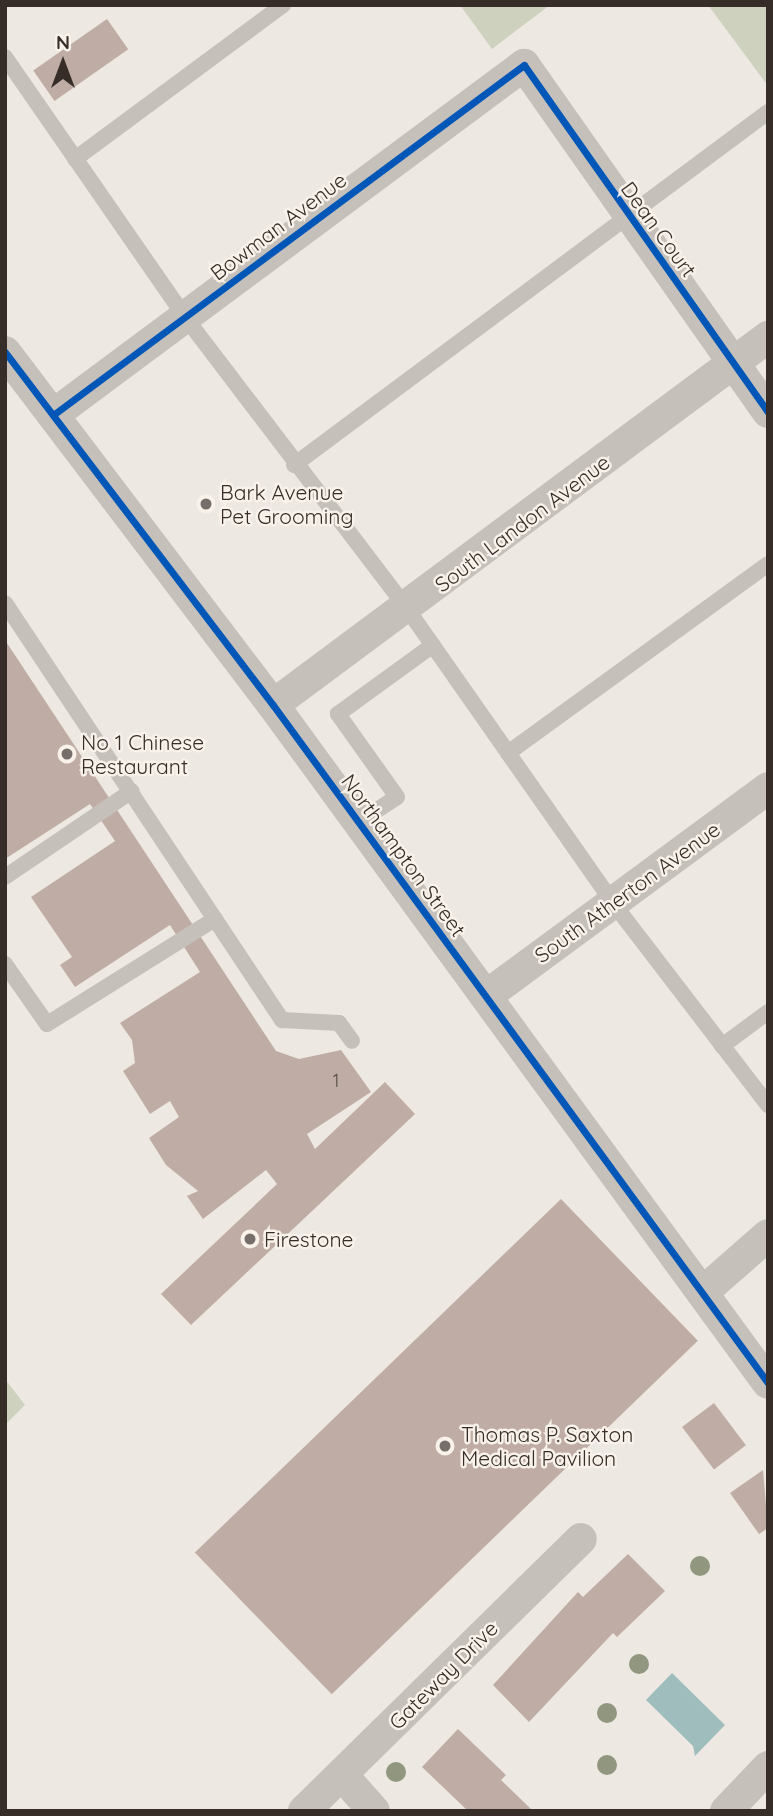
<!DOCTYPE html>
<style>
body{margin:0}
#map{position:relative;width:773px;height:1816px;overflow:hidden;background:#ede8e2;font-family:Quicksand,sans-serif}
div>[style]{position:absolute}
[style*='--x']{left:calc(var(--x)*1px);top:calc(var(--y)*1px);width:calc(var(--w)*1px);rotate:calc(var(--a)*1deg)}
.green>*{inset:0;background:#ced1bd}
.water>*{inset:0;background:#9fbdbd}
.building>*{inset:0;background:#bfada5;transform-origin:0 0}
.lane>*{height:16px;margin:-8px;padding:0 8px;transform-origin:8px;border-radius:8px;background:#c6c0bb}
.street>*{height:32px;margin:-16px;padding:0 16px;transform-origin:16px;border-radius:16px;background:#c6c0bb}
.cycleway>*{height:7px;margin:-3.5px;padding:0 3.5px;transform-origin:3.5px;border-radius:3.5px;background:#0057b8}
.trees>*{width:20px;height:20px;margin:-10px;border-radius:50%;background:#91967f}
.dots>*{width:19px;height:19px;translate:-50% -50%;box-sizing:border-box;border:4px solid #f9f2ea;border-radius:50%}
span{translate:-50% -50%;white-space:nowrap;text-align:center;line-height:1.15;-webkit-text-stroke:5px #f9f2ea;paint-order:stroke}
.number-label{font-size:18px;color:#584d48}
.number-label span{-webkit-text-stroke-width:0}
.street-label{font-size:21px;color:#362d29}
.poi-label{font-size:21px;color:#362d29}
.left{translate:0 -50%;text-align:left}
.frame{position:absolute;inset:0;border:7px solid #362d29;pointer-events:none}
.north{position:absolute;left:28px;top:28px;width:70px;height:70px;-webkit-text-stroke:5px #f9f2ea;paint-order:stroke;rotate:0deg;font-size:19px;font-weight:700;line-height:28px;text-align:center;color:#362d29}
.north::after{content:'';display:block;margin:auto;width:24px;height:32px;background:#362d29;clip-path:polygon(50% 0,100% 100%,50% 72%,0 100%)}
</style>
<div id="map">
<div class="green">
<i style="clip-path:polygon(460px 5px,550px 5px,492px 49px)"></i>
<i style="clip-path:polygon(708px 5px,768px 5px,768px 86px)"></i>
<i style="clip-path:polygon(5px 1379px,25px 1405px,5px 1425px)"></i>
</div>
<div class="water">
<i style="clip-path:polygon(672px 1673px,725px 1725px,695px 1756px,693px 1746px,646px 1700px)"></i>
</div>
<div class="building">
<i style="left:107px;top:19px;width:37px;height:90px;rotate:55deg"></i>
<i style="clip-path:polygon(5px 640px,276px 1051px,299px 1059px,341px 1050px,371px 1092px,307px 1134px,315px 1149px,385px 1082px,415px 1114px,191px 1325px,161px 1294px,277px 1184px,266px 1170px,203px 1219px,187px 1196px,198px 1191px,166px 1165px,149px 1138px,179px 1117px,170px 1101px,150px 1114px,123px 1071px,135px 1063px,132px 1040px,120px 1023px,200px 972px,170px 925px,75px 987px,60px 965px,72px 957px,31px 897px,115px 841px,90px 804px,5px 859px)"></i>
<i style="left:561px;top:1199px;width:197px;height:509px;rotate:46deg"></i>
<i style="left:714px;top:1403px;width:53px;height:40px;rotate:53deg"></i>
<i style="clip-path:polygon(763px 1470px,768px 1528px,759px 1534px,730px 1493px)"></i>
<i style="clip-path:polygon(628px 1554px,665px 1591px,617px 1637px,613px 1633px,529px 1722px,493px 1685px,578px 1592px,583px 1597px)"></i>
<i style="clip-path:polygon(458px 1729px,506px 1775px,501px 1780px,533px 1811px,468px 1811px,422px 1767px)"></i>
</div>
<div class="lane">
<i style="--x:5;--y:57;--w:316;--a:55.3"></i>
<i style="--x:185;--y:317;--w:368;--a:52.7"></i>
<i style="--x:408;--y:610;--w:358;--a:55"></i>
<i style="--x:613;--y:903;--w:255;--a:52.5"></i>
<i style="--x:75;--y:159;--w:259;--a:-36.5"></i>
<i style="--x:294;--y:465;--w:591;--a:-36.68"></i>
<i style="--x:5;--y:603;--w:501;--a:56.41"></i>
<i style="--x:282;--y:1020;--w:57;--a:3"></i>
<i style="--x:339;--y:1023;--w:22;--a:54"></i>
<i style="--x:508;--y:753;--w:321;--a:-36"></i>
<i style="--x:359;--y:822;--w:45;--a:-33.3"></i>
<i style="--x:397;--y:797;--w:102;--a:-125.4"></i>
<i style="--x:338;--y:714;--w:117;--a:-36"></i>
<i style="--x:5;--y:877;--w:153;--a:-34.1"></i>
<i style="--x:5;--y:964;--w:73;--a:55"></i>
<i style="--x:47;--y:1024;--w:198;--a:-32"></i>
<i style="--x:722;--y:1046;--w:57;--a:-36.5"></i>
</div>
<div class="street">
<i style="--x:5;--y:352;--w:443;--a:52.8"></i>
<i style="--x:273;--y:705;--w:839;--a:53.87"></i>
<i style="--x:53;--y:415;--w:587;--a:-36.62"></i>
<i style="--x:524;--y:65;--w:424;--a:54.9"></i>
<i style="--x:273;--y:705;--w:617;--a:-36.63"></i>
<i style="--x:486;--y:996;--w:350;--a:-36.4"></i>
<i style="--x:703;--y:1292;--w:86;--a:-41.2"></i>
<i style="--x:342;--y:1775;--w:48;--a:48.4"></i>
<i style="--x:304;--y:1811;--w:388;--a:-44.5"></i>
<i style="--x:726;--y:1811;--w:61;--a:-46.3"></i>
</div>
<div class="cycleway">
<i style="--x:5;--y:352;--w:443;--a:52.8"></i>
<i style="--x:273;--y:705;--w:839;--a:53.87"></i>
<i style="--x:53;--y:415;--w:587;--a:-36.62"></i>
<i style="--x:524;--y:65;--w:424;--a:54.9"></i>
</div>
<div class="trees">
<i style="left:700px;top:1566px"></i>
<i style="left:639px;top:1664px"></i>
<i style="left:607px;top:1713px"></i>
<i style="left:607px;top:1765px"></i>
<i style="left:396px;top:1772px"></i>
</div>
<div class="dots">
<i style="left:206px;top:504px;background:#766e6a"></i>
<i style="left:67px;top:754px;background:#766e6a"></i>
<i style="left:250px;top:1239px;background:#766e6a"></i>
<i style="left:445px;top:1446px;background:#766e6a"></i>
</div>
<div class="number-label">
<span style="left:336px;top:1081px">1</span>
</div>
<div class="street-label">
<span style="left:278px;top:226px;rotate:-37deg">Bowman Avenue</span>
<span style="left:659px;top:229px;rotate:54deg">Dean Court</span>
<span style="left:522px;top:523px;rotate:-37deg">South Landon Avenue</span>
<span style="left:404px;top:855px;rotate:54deg">Northampton Street</span>
<span style="left:627px;top:892px;rotate:-36deg">South Atherton Avenue</span>
<span style="left:443px;top:1675px;rotate:-45deg">Gateway Drive</span>
</div>
<div class="poi-label">
<span class="left" style="left:220px;top:504px">Bark Avenue<br>Pet Grooming</span>
<span class="left" style="left:81px;top:754px">No 1 Chinese<br>Restaurant</span>
<span class="left" style="left:264px;top:1239px">Firestone</span>
<span class="left" style="left:461px;top:1446px">Thomas P. Saxton<br>Medical Pavilion</span>
</div>
<div class="frame"></div>
<div class="north">N</div>
</div>
